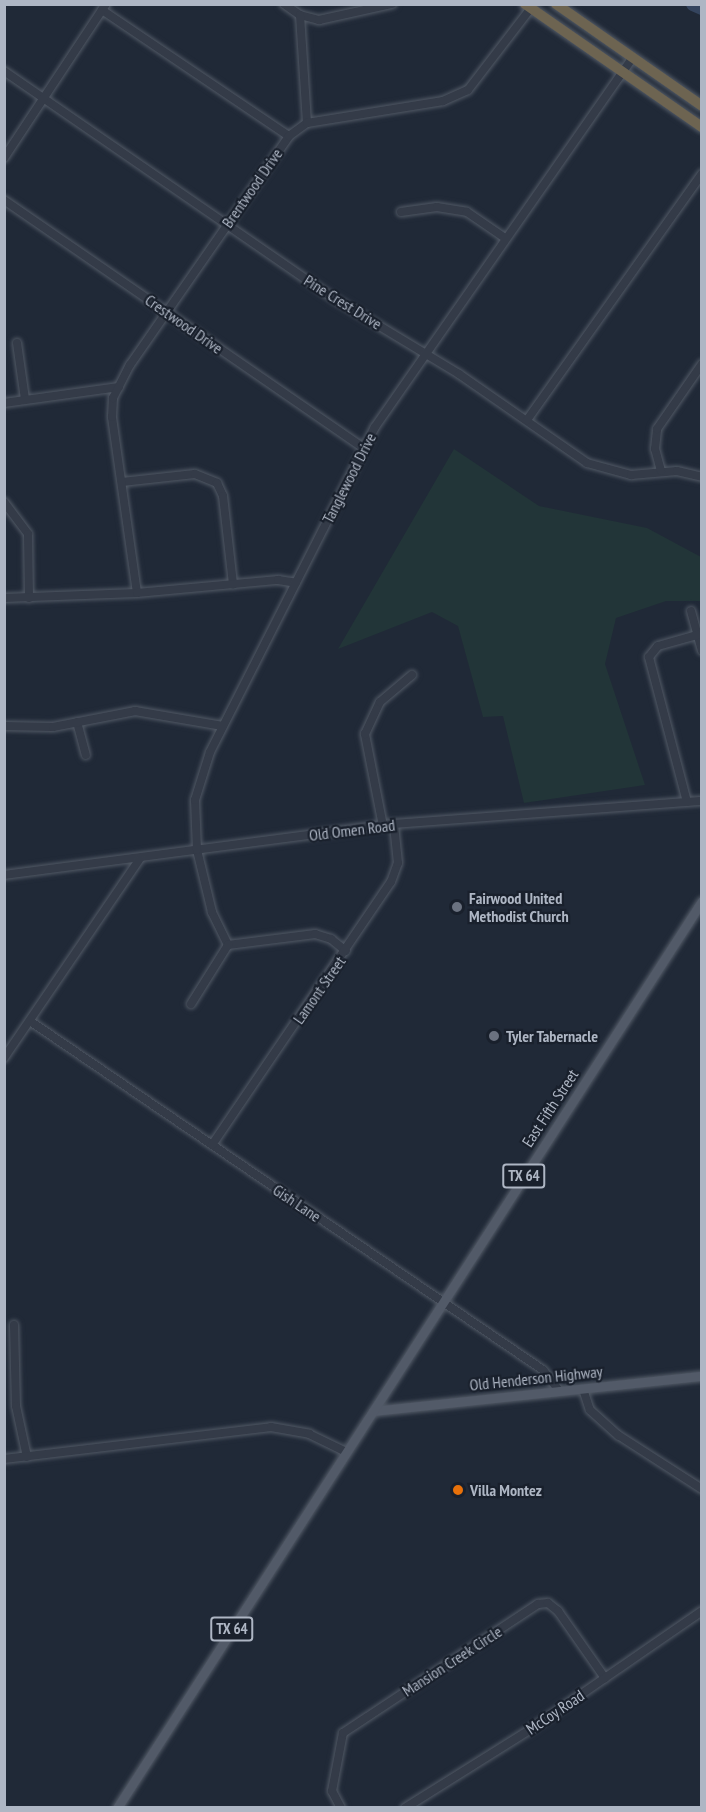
<!DOCTYPE html>
<style>
body{margin:0}
#map{position:relative;width:706px;height:1812px;overflow:hidden;background:#202937;font-family:"PT Sans Narrow",sans-serif}
div>[style]{position:absolute}
[style*='--x']{left:calc(var(--x)*1px);top:calc(var(--y)*1px);width:calc(var(--w)*1px);rotate:calc(var(--a)*1deg)}
.green>*{inset:0;background:#223538}
.river>*{height:14px;margin:-7px;padding:0 7px;transform-origin:7px;border-radius:7px;background:#34445e}
.roads{filter:drop-shadow(0 0 2px #515965) drop-shadow(0 0 2px #515965)}
.minor>*{height:8px;margin:-4px;padding:0 4px;transform-origin:4px;border-radius:4px;background:#343b48}
.major>*{height:9px;margin:-4.5px;padding:0 4.5px;transform-origin:4.5px;border-radius:4.5px;background:#525a68}
.highway>*{height:10px;margin:-5px;padding:0 5px;transform-origin:5px;border-radius:5px;background:#6d6451}
.dots>*{width:16px;height:16px;translate:-50% -50%;box-sizing:border-box;border:3px solid #19202c;border-radius:50%}
span{translate:-50% -50%;white-space:nowrap;text-align:center;line-height:1.15;-webkit-text-stroke:4.5px #19202c;paint-order:stroke}
.shield-label span{padding:2px 4px;background:#19202c;border:2px solid;border-radius:4px;-webkit-text-stroke-width:0}
.shield-label{font-size:15px;color:#aeb6c4;font-weight:700}
.street-label{font-size:16px;color:#aeb6c4}
.poi-label{font-size:16px;color:#aeb6c4;font-weight:700}
.left{translate:0 -50%;text-align:left}
.frame{position:absolute;inset:0;border:6px solid #aeb6c4;pointer-events:none}
</style>
<div id="map">
<div class="green">
<i style="clip-path:polygon(454px 449px,539px 506px,647px 528px,701px 557px,701px 601px,666px 601px,616px 618px,605px 664px,645px 785px,524px 803px,503px 716px,483px 717px,458px 626px,432px 612px,338px 649px)"></i>
</div>
<div class="river">
<i style="--x:693;--y:4;--w:10;--a:24"></i>
</div>
<div class="roads">
<div class="minor">
<i style="--x:284;--y:4;--w:19;--a:35"></i>
<i style="--x:300;--y:15;--w:20;--a:15"></i>
<i style="--x:319;--y:20;--w:75;--a:-12.4"></i>
<i style="--x:102;--y:10;--w:225;--a:34"></i>
<i style="--x:300;--y:15;--w:108;--a:86.3"></i>
<i style="--x:4;--y:71;--w:406;--a:34.6"></i>
<i style="--x:338;--y:301;--w:141;--a:31.1"></i>
<i style="--x:459;--y:374;--w:156;--a:34.8"></i>
<i style="--x:587;--y:463;--w:46;--a:15.3"></i>
<i style="--x:631;--y:475;--w:46;--a:-5"></i>
<i style="--x:677;--y:471;--w:26;--a:13"></i>
<i style="--x:4;--y:158;--w:185;--a:-56.5"></i>
<i style="--x:4;--y:200;--w:437;--a:34.6"></i>
<i style="--x:401;--y:212;--w:36;--a:-8"></i>
<i style="--x:437;--y:207;--w:30;--a:9"></i>
<i style="--x:467;--y:212;--w:46;--a:34.4"></i>
<i style="--x:17;--y:343;--w:57;--a:81.9"></i>
<i style="--x:4;--y:403;--w:116;--a:-7.9"></i>
<i style="--x:527;--y:420;--w:302;--a:-54.6"></i>
<i style="--x:661;--y:471;--w:23;--a:-105"></i>
<i style="--x:655;--y:449;--w:20;--a:-84"></i>
<i style="--x:657;--y:429;--w:79;--a:-55.3"></i>
<i style="--x:122;--y:482;--w:73;--a:-6.3"></i>
<i style="--x:195;--y:474;--w:24;--a:22"></i>
<i style="--x:217;--y:483;--w:14;--a:65"></i>
<i style="--x:223;--y:496;--w:89;--a:83.5"></i>
<i style="--x:4;--y:502;--w:40;--a:53"></i>
<i style="--x:28;--y:534;--w:64;--a:89.1"></i>
<i style="--x:137;--y:593;--w:178;--a:-98.1"></i>
<i style="--x:112;--y:417;--w:19;--a:-87"></i>
<i style="--x:113;--y:398;--w:37;--a:-63"></i>
<i style="--x:130;--y:365;--w:279;--a:-55.2"></i>
<i style="--x:289;--y:136;--w:22;--a:-36"></i>
<i style="--x:307;--y:123;--w:138;--a:-9.2"></i>
<i style="--x:443;--y:101;--w:27;--a:-24"></i>
<i style="--x:468;--y:90;--w:103;--a:-52.5"></i>
<i style="--x:4;--y:598;--w:133;--a:-2.2"></i>
<i style="--x:137;--y:593;--w:142;--a:-5.3"></i>
<i style="--x:278;--y:580;--w:18;--a:9"></i>
<i style="--x:691;--y:611;--w:41;--a:74.6"></i>
<i style="--x:77;--y:722;--w:34;--a:75"></i>
<i style="--x:4;--y:726;--w:49;--a:1.2"></i>
<i style="--x:53;--y:727;--w:84;--a:-11"></i>
<i style="--x:135;--y:711;--w:89;--a:9.7"></i>
<i style="--x:687;--y:802;--w:150;--a:-104.7"></i>
<i style="--x:649;--y:657;--w:14;--a:-51"></i>
<i style="--x:658;--y:646;--w:41;--a:-15.8"></i>
<i style="--x:383;--y:826;--w:94;--a:-101.1"></i>
<i style="--x:365;--y:734;--w:35;--a:-65"></i>
<i style="--x:380;--y:702;--w:42;--a:-40.2"></i>
<i style="--x:4;--y:875;--w:393;--a:-7.5"></i>
<i style="--x:394;--y:824;--w:309;--a:-4.3"></i>
<i style="--x:228;--y:945;--w:37;--a:-116"></i>
<i style="--x:212;--y:912;--w:64;--a:-103.6"></i>
<i style="--x:197;--y:850;--w:50;--a:-92.3"></i>
<i style="--x:195;--y:800;--w:50;--a:-72.6"></i>
<i style="--x:210;--y:752;--w:364;--a:-63.1"></i>
<i style="--x:375;--y:427;--w:450;--a:-55.1"></i>
<i style="--x:228;--y:945;--w:88;--a:-7.2"></i>
<i style="--x:315;--y:934;--w:17;--a:17"></i>
<i style="--x:331;--y:939;--w:19;--a:39"></i>
<i style="--x:191;--y:1004;--w:70;--a:-57.9"></i>
<i style="--x:30;--y:1021;--w:620;--a:34.23"></i>
<i style="--x:543;--y:1370;--w:24;--a:52"></i>
<i style="--x:4;--y:1058;--w:241;--a:-55.7"></i>
<i style="--x:212;--y:1145;--w:318;--a:-55.8"></i>
<i style="--x:391;--y:882;--w:20;--a:-70"></i>
<i style="--x:398;--y:863;--w:39;--a:-96"></i>
<i style="--x:14;--y:1325;--w:81;--a:88.6"></i>
<i style="--x:16;--y:1406;--w:52;--a:77.8"></i>
<i style="--x:583;--y:1389;--w:22;--a:72"></i>
<i style="--x:590;--y:1410;--w:38;--a:42"></i>
<i style="--x:618;--y:1435;--w:100;--a:32.7"></i>
<i style="--x:4;--y:1459;--w:269;--a:-6.8"></i>
<i style="--x:271;--y:1427;--w:39;--a:10"></i>
<i style="--x:309;--y:1434;--w:41;--a:25.9"></i>
<i style="--x:341;--y:1808;--w:19;--a:-118"></i>
<i style="--x:332;--y:1791;--w:59;--a:-79.3"></i>
<i style="--x:343;--y:1733;--w:234;--a:-33.5"></i>
<i style="--x:538;--y:1604;--w:10;--a:-6"></i>
<i style="--x:548;--y:1603;--w:13;--a:39"></i>
<i style="--x:558;--y:1611;--w:82;--a:55"></i>
<i style="--x:405;--y:1808;--w:149;--a:-32.1"></i>
<i style="--x:531;--y:1729;--w:208;--a:-34.6"></i>
</div>
<div class="major">
<i style="--x:373;--y:1411;--w:331;--a:-6.1"></i>
<i style="--x:117;--y:1808;--w:1079;--a:-57.18"></i>
</div>
<div class="highway">
<i style="--x:525;--y:4;--w:216;--a:34.8"></i>
<i style="--x:556;--y:4;--w:178;--a:34.9"></i>
</div>
</div>
<div class="dots">
<i style="left:457px;top:907px;background:#6b7280"></i>
<i style="left:494px;top:1036px;background:#6b7280"></i>
<i style="left:458px;top:1490px;background:#e8710a"></i>
</div>
<div class="shield-label">
<span style="left:524px;top:1176px">TX 64</span>
<span style="left:232px;top:1629px">TX 64</span>
</div>
<div class="street-label">
<span style="left:252px;top:188px;rotate:-55deg">Brentwood Drive</span>
<span style="left:343px;top:302px;rotate:32deg">Pine Crest Drive</span>
<span style="left:184px;top:324px;rotate:35deg">Crestwood Drive</span>
<span style="left:349px;top:478px;rotate:-63deg">Tanglewood Drive</span>
<span style="left:352px;top:830px;rotate:-7deg">Old Omen Road</span>
<span style="left:319px;top:990px;rotate:-55deg">Lamont Street</span>
<span style="left:550px;top:1108px;rotate:-57deg">East Fifth Street</span>
<span style="left:297px;top:1203px;rotate:34deg">Gish Lane</span>
<span style="left:536px;top:1378px;rotate:-6deg">Old Henderson Highway</span>
<span style="left:452px;top:1661px;rotate:-33deg">Mansion Creek Circle</span>
<span style="left:555px;top:1712px;rotate:-34deg">McCoy Road</span>
</div>
<div class="poi-label">
<span class="left" style="left:469px;top:907px">Fairwood United<br>Methodist Church</span>
<span class="left" style="left:506px;top:1036px">Tyler Tabernacle</span>
<span class="left" style="left:470px;top:1490px">Villa Montez</span>
</div>
<div class="frame"></div>
</div>
